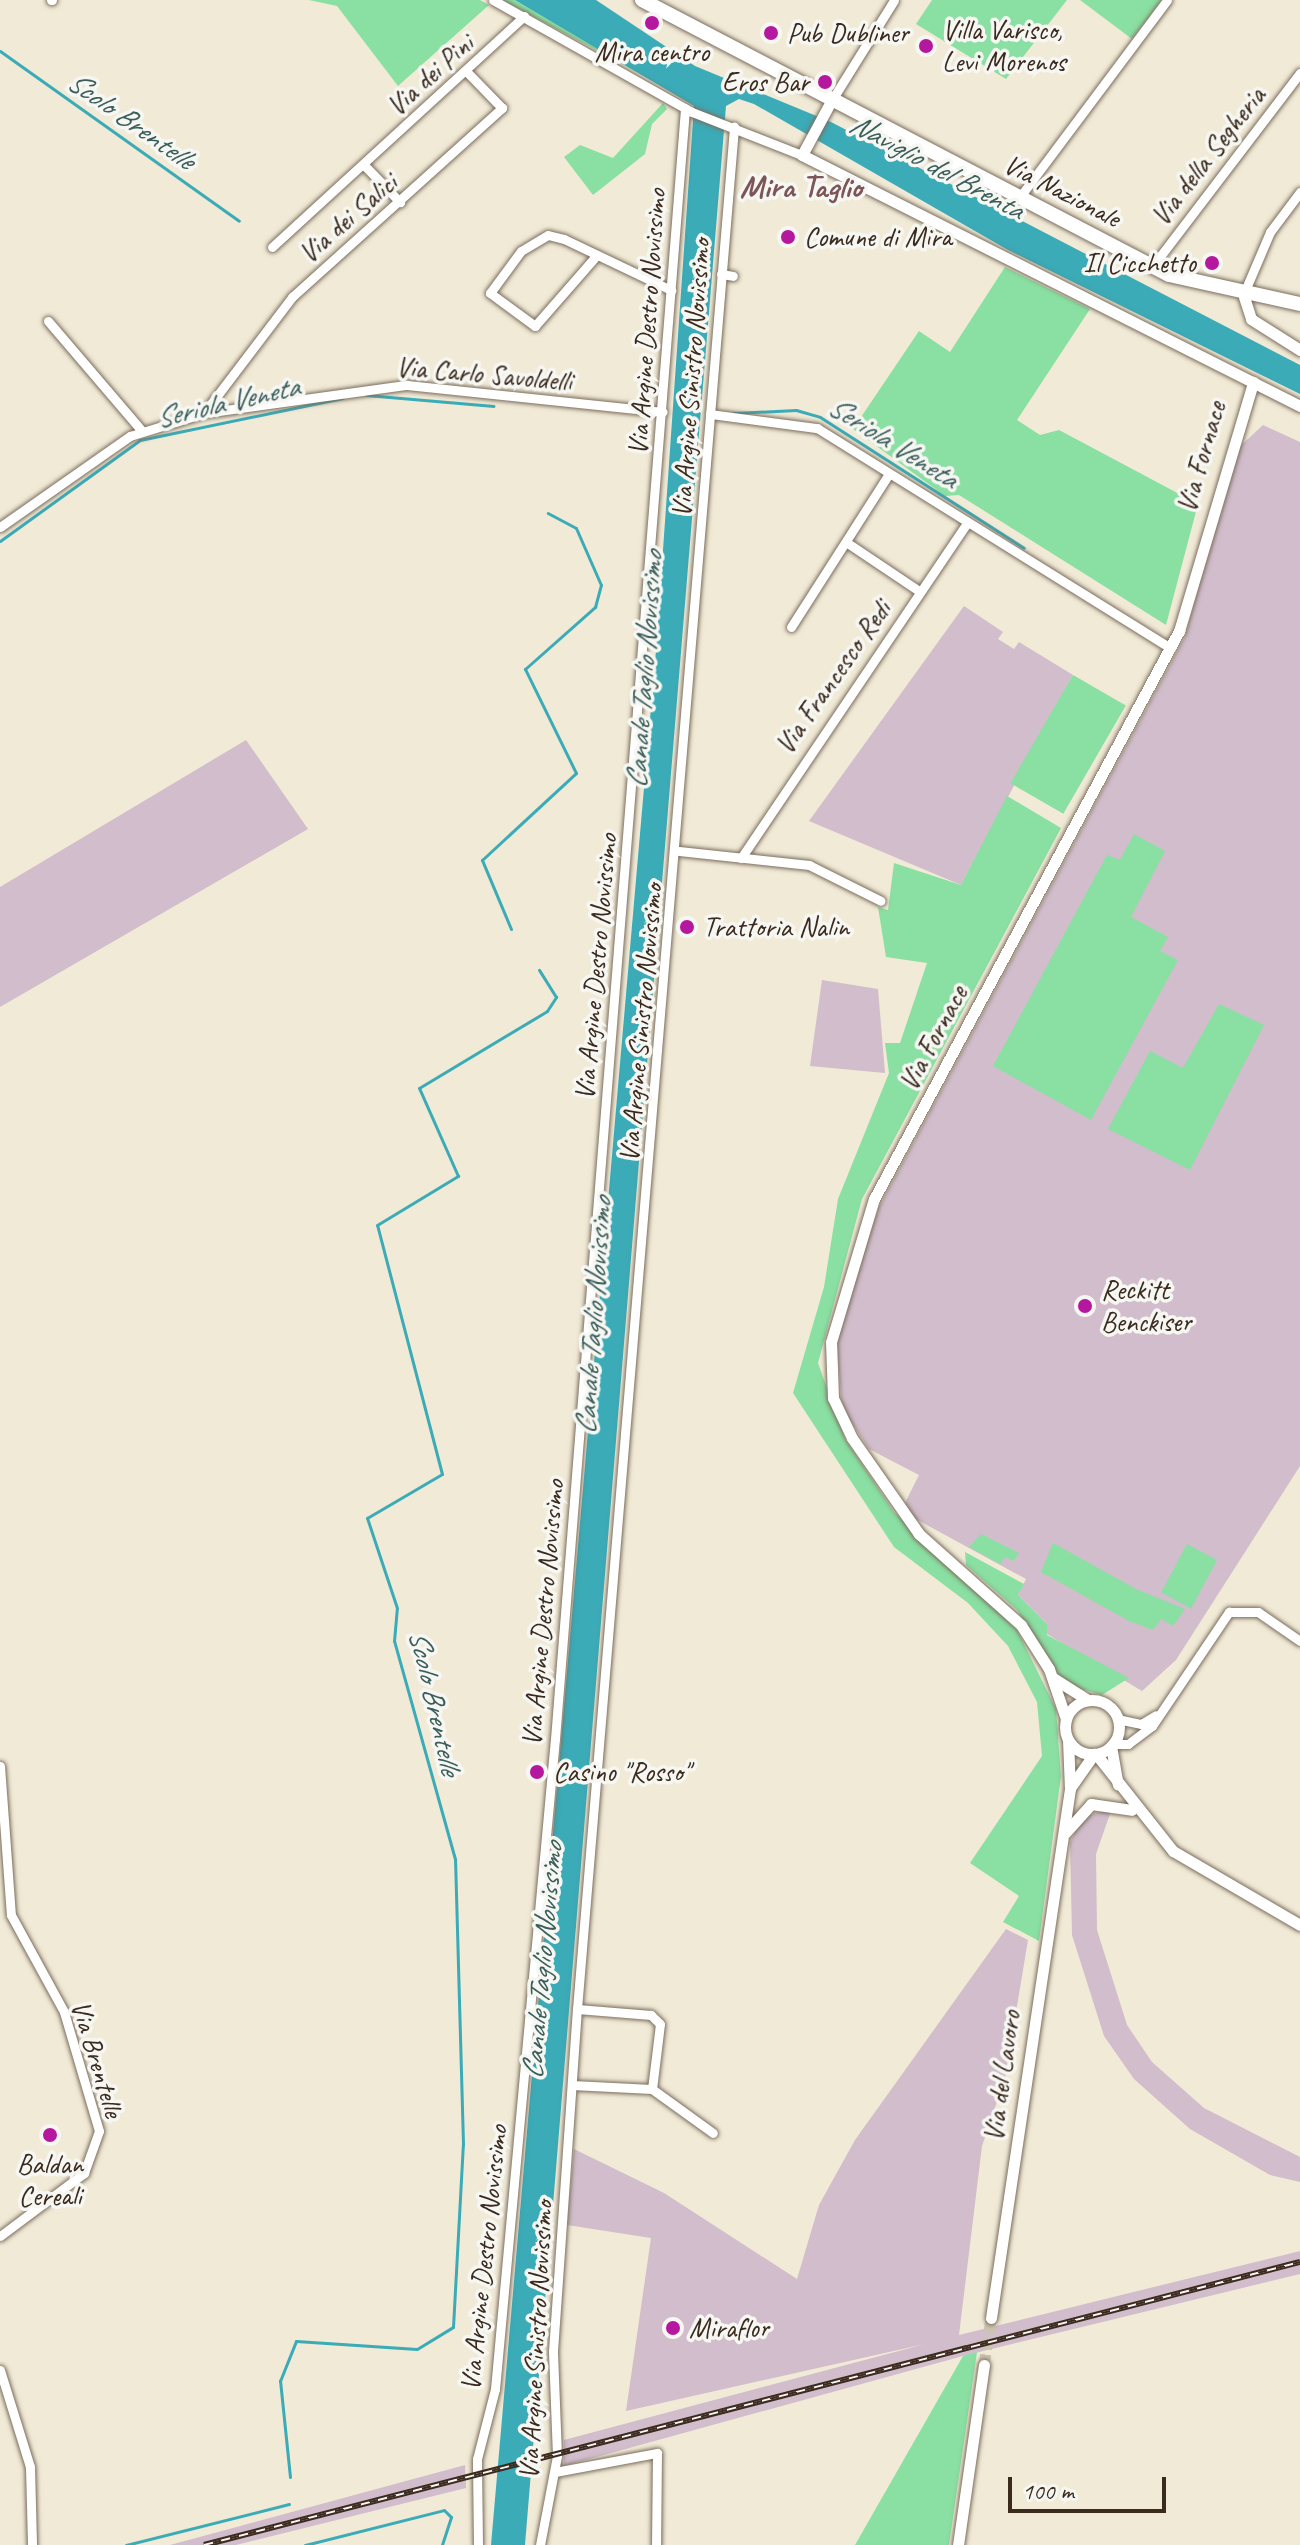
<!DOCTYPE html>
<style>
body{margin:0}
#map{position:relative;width:1300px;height:2545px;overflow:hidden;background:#f1ead6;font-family:Caveat,sans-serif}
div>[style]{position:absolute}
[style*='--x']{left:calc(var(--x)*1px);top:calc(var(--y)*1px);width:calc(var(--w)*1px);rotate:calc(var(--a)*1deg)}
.industrial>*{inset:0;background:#d1bdcb}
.green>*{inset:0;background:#8adfa2;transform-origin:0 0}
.water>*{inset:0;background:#3babb7}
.stream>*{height:3px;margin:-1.5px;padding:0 1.5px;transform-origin:1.5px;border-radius:1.5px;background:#3babb7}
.tertiary-tunnel>*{height:11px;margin-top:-5.5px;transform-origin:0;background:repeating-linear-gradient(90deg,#cdc4b1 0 11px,transparent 0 16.5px)}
.roads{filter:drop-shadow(0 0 2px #7b6d5e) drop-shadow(0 0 2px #7b6d5e)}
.minor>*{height:9px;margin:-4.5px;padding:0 4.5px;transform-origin:4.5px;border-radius:4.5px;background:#fff}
.tertiary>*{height:11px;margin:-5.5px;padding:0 5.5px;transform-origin:5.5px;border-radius:5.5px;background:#fff}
.tertiary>.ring{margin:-5.5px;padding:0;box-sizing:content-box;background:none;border:11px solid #fff;border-radius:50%}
.primary>*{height:14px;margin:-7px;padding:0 7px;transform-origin:7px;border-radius:7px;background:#fff}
.rail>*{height:6px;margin-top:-3px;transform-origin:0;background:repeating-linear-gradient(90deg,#f6f6f2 0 9px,#3b2a1e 0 18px);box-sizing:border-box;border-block:2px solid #3b2a1e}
.dots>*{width:22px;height:22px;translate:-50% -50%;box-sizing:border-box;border:4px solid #f6f6f2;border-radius:50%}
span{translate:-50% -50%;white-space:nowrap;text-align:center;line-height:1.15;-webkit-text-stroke:7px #f6f6f2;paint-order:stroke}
.poi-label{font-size:28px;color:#3b2a1e}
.left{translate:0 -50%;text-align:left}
.right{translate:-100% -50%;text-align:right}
.street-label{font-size:28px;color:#3b2a1e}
.water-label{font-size:30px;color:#3b5e5b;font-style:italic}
.quarter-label{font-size:32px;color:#7c5558;font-weight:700}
.scale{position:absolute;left:1008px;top:2477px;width:158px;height:36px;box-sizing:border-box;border:4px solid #3b2a1e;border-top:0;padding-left:10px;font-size:24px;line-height:28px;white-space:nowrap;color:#3b2a1e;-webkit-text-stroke:6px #f6f6f2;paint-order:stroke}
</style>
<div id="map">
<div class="industrial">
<i style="clip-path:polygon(1263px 425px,1300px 442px,1300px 1466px,1176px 1660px,1142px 1691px,1047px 1634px,1047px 1624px,1018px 1595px,1026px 1579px,914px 1518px,905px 1503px,919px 1475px,869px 1449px,842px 1408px,836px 1331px,879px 1207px,1185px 637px,1234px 452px)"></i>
<i style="clip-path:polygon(964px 606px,1003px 632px,998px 639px,1014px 649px,1019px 642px,1073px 675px,961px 885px,809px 821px)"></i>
<i style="clip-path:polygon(246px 740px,308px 829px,0 1007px,0 887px)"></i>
<i style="clip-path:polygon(822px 980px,878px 989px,885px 1073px,810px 1066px)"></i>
<i style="clip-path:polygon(1112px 1808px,1096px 1854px,1097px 1930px,1127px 2025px,1152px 2062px,1204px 2108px,1300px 2157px,1300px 2182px,1270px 2175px,1190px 2129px,1134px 2079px,1104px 2036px,1072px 1935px,1070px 1843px,1081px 1818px)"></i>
<i style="clip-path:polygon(1006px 1929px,1028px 1940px,1005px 2078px,982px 2146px,959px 2335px,1300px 2251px,1300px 2274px,963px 2356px,564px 2466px,564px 2440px,925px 2344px,626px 2411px,651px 2238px,567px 2225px,574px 2149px,664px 2193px,797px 2279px,819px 2205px,855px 2140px)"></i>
<i style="clip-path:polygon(465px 2465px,466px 2488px,236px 2545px,170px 2545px)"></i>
</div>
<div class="green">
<i style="clip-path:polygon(309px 0,480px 0,489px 5px,398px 86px,337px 6px)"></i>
<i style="clip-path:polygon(502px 0,515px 0,679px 96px,600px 52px)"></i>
<i style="clip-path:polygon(932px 0,1067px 0,1006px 79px,916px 24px)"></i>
<i style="clip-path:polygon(1080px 0,1162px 0,1132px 39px)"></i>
<i style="clip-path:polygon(663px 103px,667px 109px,652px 124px,645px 154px,593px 195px,564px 157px,580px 145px,613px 158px)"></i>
<i style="clip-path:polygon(1005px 267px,1090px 309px,1017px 420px,1040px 435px,1059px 430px,1198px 504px,1166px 625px,959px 495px,945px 496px,853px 429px,919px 331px,950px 352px)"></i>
<i style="left:1073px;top:675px;width:61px;height:125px;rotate:30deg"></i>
<i style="clip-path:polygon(1007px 796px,1061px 828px,862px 1199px,818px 1363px,845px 1439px,894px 1512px,1017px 1630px,1056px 1709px,1061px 1776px,1039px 1941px,1003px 1922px,1019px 1896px,970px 1863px,1042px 1756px,1037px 1702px,1008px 1646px,968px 1603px,894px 1547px,793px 1393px,824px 1287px,838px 1199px,889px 1073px,885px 1043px,900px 1043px,927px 963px,886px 957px,878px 907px,888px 910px,894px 863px,961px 885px)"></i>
<i style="clip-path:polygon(1134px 834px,1165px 851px,1131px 917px,1168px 937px,1160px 951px,1178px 960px,1091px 1120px,993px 1066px,1107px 855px,1120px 860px)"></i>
<i style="clip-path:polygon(1219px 1004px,1264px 1025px,1190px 1170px,1108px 1129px,1150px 1051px,1183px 1068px)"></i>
<i style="clip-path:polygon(981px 1534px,1019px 1553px,1014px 1561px,1005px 1557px,1000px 1564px,969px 1547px)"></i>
<i style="clip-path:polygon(1053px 1543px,1136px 1589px,1185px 1609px,1173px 1626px,1161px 1619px,1153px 1630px,1129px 1621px,1041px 1572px)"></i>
<i style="left:1187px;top:1544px;width:34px;height:55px;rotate:28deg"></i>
<i style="clip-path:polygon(965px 1552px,1024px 1584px,1018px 1595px,1047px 1624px,1047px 1635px,1129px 1678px,1102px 1695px,1065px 1684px,1017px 1610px,966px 1565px)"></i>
<i style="clip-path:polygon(977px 2352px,949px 2545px,855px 2545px,963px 2356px)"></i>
</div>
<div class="water">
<i style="clip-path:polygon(515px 0,596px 0,695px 66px,831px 122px,1300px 365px,1300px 394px,1008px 250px,754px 104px,739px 99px,726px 106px,525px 2545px,491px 2545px,656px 650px,694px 106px)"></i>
</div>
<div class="stream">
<i style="--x:0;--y:51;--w:293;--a:35.4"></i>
<i style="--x:366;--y:395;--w:128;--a:4.9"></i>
<i style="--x:733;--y:413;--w:63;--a:-2.7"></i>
<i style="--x:796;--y:410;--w:25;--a:16"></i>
<i style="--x:820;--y:417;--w:242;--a:32.7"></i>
<i style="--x:0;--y:541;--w:173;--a:-35.8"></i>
<i style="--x:140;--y:440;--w:207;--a:-11.7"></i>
<i style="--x:511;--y:929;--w:75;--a:-112.8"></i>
<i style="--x:482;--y:860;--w:128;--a:-42.8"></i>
<i style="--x:576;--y:773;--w:116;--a:-116.1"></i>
<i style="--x:525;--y:669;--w:94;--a:-41.5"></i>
<i style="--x:595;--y:607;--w:23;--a:-75"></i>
<i style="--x:601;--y:585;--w:62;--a:-113.7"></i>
<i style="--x:576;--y:528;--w:32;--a:-152"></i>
<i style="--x:290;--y:2477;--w:97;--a:-95.9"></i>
<i style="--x:280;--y:2381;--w:43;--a:-68.2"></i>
<i style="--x:296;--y:2341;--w:121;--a:3.8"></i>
<i style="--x:417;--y:2349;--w:42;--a:-31.4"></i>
<i style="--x:453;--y:2327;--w:183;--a:-86.9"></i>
<i style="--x:463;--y:2144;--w:285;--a:-91.6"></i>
<i style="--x:455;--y:1859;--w:226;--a:-105.6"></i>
<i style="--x:394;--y:1641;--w:33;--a:-85"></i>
<i style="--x:397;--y:1608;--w:95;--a:-108.4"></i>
<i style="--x:367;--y:1518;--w:87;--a:-30.4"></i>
<i style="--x:442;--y:1474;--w:257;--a:-104.6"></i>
<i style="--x:377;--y:1225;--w:95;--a:-31.2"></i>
<i style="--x:458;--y:1176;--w:96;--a:-113.9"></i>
<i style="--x:419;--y:1088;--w:149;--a:-31"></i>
<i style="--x:547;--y:1011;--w:17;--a:-57"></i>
<i style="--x:556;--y:997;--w:32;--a:-122"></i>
<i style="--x:126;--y:2545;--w:168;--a:-14.1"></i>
<i style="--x:305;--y:2545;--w:143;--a:-14.1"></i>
<i style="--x:444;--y:2510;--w:10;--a:45"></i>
<i style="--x:451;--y:2517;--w:29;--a:108"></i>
</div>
<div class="tertiary-tunnel">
<i style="--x:984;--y:2365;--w:48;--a:-81.5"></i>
</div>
<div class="roads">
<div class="minor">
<i style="--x:51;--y:0;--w:1;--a:0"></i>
<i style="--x:493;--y:0;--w:228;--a:29.4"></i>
<i style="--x:692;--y:112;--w:118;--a:21.4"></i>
<i style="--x:830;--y:103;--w:121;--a:-58.1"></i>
<i style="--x:364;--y:165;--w:52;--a:45.8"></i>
<i style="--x:1019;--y:198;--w:247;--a:-53.2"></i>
<i style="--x:272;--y:247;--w:342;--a:-42.5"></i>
<i style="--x:596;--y:256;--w:93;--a:131.1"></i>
<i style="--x:535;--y:326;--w:56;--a:-143.7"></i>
<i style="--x:490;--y:293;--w:52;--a:-53.6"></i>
<i style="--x:521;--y:251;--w:31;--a:-31"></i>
<i style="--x:548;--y:235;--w:16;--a:14"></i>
<i style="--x:564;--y:239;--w:119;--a:25.5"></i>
<i style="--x:1152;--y:267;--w:244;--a:-52.7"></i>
<i style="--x:721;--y:274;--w:12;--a:9"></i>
<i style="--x:1244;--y:293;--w:66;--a:-66.9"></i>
<i style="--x:1270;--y:232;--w:50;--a:-53.1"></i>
<i style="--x:48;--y:321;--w:145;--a:49.5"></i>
<i style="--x:204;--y:413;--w:146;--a:-52.8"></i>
<i style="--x:292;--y:297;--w:283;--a:-42"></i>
<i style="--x:502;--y:108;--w:50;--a:-134.2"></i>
<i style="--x:710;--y:414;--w:108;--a:7.5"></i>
<i style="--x:817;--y:428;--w:417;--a:31.9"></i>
<i style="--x:0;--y:527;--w:159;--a:-35"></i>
<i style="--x:130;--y:436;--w:77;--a:-17.3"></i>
<i style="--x:204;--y:413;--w:205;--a:-7.9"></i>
<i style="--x:407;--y:385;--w:257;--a:6"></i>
<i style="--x:846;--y:542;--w:88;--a:33.9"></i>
<i style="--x:791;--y:627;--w:182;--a:-57.4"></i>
<i style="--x:679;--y:851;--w:131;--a:6.1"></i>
<i style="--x:809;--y:865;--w:80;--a:26.6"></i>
<i style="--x:741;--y:858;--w:403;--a:-56"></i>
<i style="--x:1117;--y:1719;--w:25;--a:12"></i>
<i style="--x:1141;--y:1724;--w:17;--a:-31"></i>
<i style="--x:1113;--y:1744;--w:15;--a:0"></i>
<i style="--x:1128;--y:1744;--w:30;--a:-37"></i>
<i style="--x:1152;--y:1726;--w:138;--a:-56"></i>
<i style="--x:1229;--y:1612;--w:29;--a:0"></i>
<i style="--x:1258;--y:1612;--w:51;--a:34.6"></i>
<i style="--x:0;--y:1766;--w:149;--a:85.8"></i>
<i style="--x:11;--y:1915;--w:111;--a:61.3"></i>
<i style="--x:64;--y:2012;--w:124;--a:73.6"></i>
<i style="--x:99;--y:2131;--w:45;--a:109.7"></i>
<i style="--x:84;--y:2173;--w:105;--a:143.1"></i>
<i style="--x:572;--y:2085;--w:80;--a:2.9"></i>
<i style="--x:652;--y:2089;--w:65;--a:-83"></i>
<i style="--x:660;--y:2024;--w:13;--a:-135"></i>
<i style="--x:651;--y:2015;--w:74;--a:-175.4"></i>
<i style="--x:652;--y:2089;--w:75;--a:35.8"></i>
<i style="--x:0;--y:2370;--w:102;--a:72.8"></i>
<i style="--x:30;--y:2467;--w:78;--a:88.5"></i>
<i style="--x:555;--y:2472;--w:104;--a:-10.6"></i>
<i style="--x:657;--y:2453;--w:92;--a:90.6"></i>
<i style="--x:478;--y:2545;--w:86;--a:-90.7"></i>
<i style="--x:477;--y:2459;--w:72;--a:-75.6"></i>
<i style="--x:495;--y:2389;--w:653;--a:-84.73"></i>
<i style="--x:555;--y:1739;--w:1636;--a:-85.44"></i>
<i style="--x:540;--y:2545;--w:91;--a:-79.2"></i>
<i style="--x:557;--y:2456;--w:105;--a:-92.2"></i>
<i style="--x:553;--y:2351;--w:343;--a:-86"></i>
<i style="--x:577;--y:2009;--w:1889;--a:-85.23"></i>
</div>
<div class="tertiary">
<i style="--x:830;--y:103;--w:59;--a:118.3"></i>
<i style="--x:802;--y:155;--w:558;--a:26.75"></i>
<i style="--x:1244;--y:297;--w:23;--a:72"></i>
<i style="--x:1251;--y:319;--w:58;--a:32.3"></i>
<i style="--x:1053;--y:1678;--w:41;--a:32.2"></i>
<i class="ring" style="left:1065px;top:1700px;width:43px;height:43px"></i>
<i style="--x:1066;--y:1719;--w:53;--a:-108.8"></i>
<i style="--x:1049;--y:1669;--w:52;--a:-122.5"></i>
<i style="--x:1021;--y:1625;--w:137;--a:-138.3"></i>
<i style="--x:919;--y:1534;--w:117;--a:-124.9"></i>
<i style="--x:852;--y:1438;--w:44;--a:-115.4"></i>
<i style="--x:833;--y:1398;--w:56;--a:-92"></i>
<i style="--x:831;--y:1342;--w:149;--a:-73.3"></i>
<i style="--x:874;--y:1199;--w:645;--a:-61.77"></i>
<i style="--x:1179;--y:631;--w:260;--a:-73.4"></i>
<i style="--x:1111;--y:1746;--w:39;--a:80"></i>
<i style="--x:1096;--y:1754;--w:124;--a:51.6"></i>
<i style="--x:1173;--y:1851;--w:147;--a:30.2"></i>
<i style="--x:1070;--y:1788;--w:42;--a:-54.8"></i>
<i style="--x:1065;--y:1833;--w:39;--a:-48"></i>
<i style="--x:1091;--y:1804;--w:41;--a:8.3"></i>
<i style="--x:991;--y:2318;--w:535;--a:-81.51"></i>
<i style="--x:1070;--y:1789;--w:49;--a:-92.3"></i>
<i style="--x:958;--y:2545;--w:182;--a:-81.8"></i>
</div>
<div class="primary">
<i style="--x:642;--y:0;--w:594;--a:27.56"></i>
<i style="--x:1169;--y:275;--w:134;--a:12.5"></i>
</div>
</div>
<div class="rail">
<i style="--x:204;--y:2545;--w:1132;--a:-14.48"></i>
</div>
<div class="dots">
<i style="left:652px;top:23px;background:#b5179e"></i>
<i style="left:771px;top:33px;background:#b5179e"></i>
<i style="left:926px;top:46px;background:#b5179e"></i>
<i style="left:825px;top:82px;background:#b5179e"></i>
<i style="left:788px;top:237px;background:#b5179e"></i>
<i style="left:1212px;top:263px;background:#b5179e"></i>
<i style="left:687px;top:927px;background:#b5179e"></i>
<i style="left:1085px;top:1306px;background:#b5179e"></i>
<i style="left:537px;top:1772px;background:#b5179e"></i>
<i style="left:50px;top:2135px;background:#b5179e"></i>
<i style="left:673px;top:2328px;background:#b5179e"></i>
</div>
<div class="poi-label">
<span class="left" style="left:942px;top:46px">Villa Varisco,<br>Levi Morenos</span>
<span class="left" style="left:787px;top:33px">Pub Dubliner</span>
<span style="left:652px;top:52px">Mira centro</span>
<span class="right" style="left:809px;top:82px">Eros Bar</span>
<span class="left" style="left:804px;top:237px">Comune di Mira</span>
<span class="right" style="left:1196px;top:263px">Il Cicchetto</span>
<span class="left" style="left:703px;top:927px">Trattoria Nalin</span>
<span class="left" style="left:1101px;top:1306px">Reckitt<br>Benckiser</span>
<span class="left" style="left:553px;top:1772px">Casino "Rosso"</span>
<span style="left:50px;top:2180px">Baldan<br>Cereali</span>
<span class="left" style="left:689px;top:2328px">Miraflor</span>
</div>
<div class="street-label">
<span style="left:430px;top:75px;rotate:-42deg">Via dei Pini</span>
<span style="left:1208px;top:156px;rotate:-52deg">Via della Segheria</span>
<span style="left:1062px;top:191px;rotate:27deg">Via Nazionale</span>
<span style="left:348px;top:218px;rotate:-41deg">Via dei Salici</span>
<span style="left:647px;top:322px;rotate:-86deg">Via Argine Destro Novissimo</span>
<span style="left:484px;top:374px;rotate:5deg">Via Carlo Savoldelli</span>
<span style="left:691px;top:378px;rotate:-86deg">Via Argine Sinistro Novissimo</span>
<span style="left:1201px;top:457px;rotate:-74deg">Via Fornace</span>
<span style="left:833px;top:677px;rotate:-55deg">Via Francesco Redi</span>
<span style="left:596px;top:967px;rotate:-85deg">Via Argine Destro Novissimo</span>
<span style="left:641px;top:1023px;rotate:-85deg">Via Argine Sinistro Novissimo</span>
<span style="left:933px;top:1038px;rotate:-62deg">Via Fornace</span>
<span style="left:543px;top:1613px;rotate:-85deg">Via Argine Destro Novissimo</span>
<span style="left:97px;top:2059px;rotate:73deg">Via Brentelle</span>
<span style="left:1002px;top:2076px;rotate:-82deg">Via del Lavoro</span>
<span style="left:484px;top:2258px;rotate:-84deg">Via Argine Destro Novissimo</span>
<span style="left:536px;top:2340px;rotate:-87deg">Via Argine Sinistro Novissimo</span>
</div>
<div class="water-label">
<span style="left:131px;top:120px;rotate:35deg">Scolo Brentelle</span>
<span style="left:937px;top:166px;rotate:28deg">Naviglio del Brenta</span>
<span style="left:227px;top:402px;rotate:-13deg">Seriola Veneta</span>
<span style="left:893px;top:442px;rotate:32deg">Seriola Veneta</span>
<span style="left:644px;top:670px;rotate:-86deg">Canale Taglio Novissimo</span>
<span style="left:593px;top:1316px;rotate:-86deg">Canale Taglio Novissimo</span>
<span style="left:435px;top:1702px;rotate:77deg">Scolo Brentelle</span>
<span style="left:542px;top:1961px;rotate:-85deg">Canale Taglio Novissimo</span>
</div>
<div class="quarter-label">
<span style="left:801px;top:187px">Mira Taglio</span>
</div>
<div class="scale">100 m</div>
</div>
